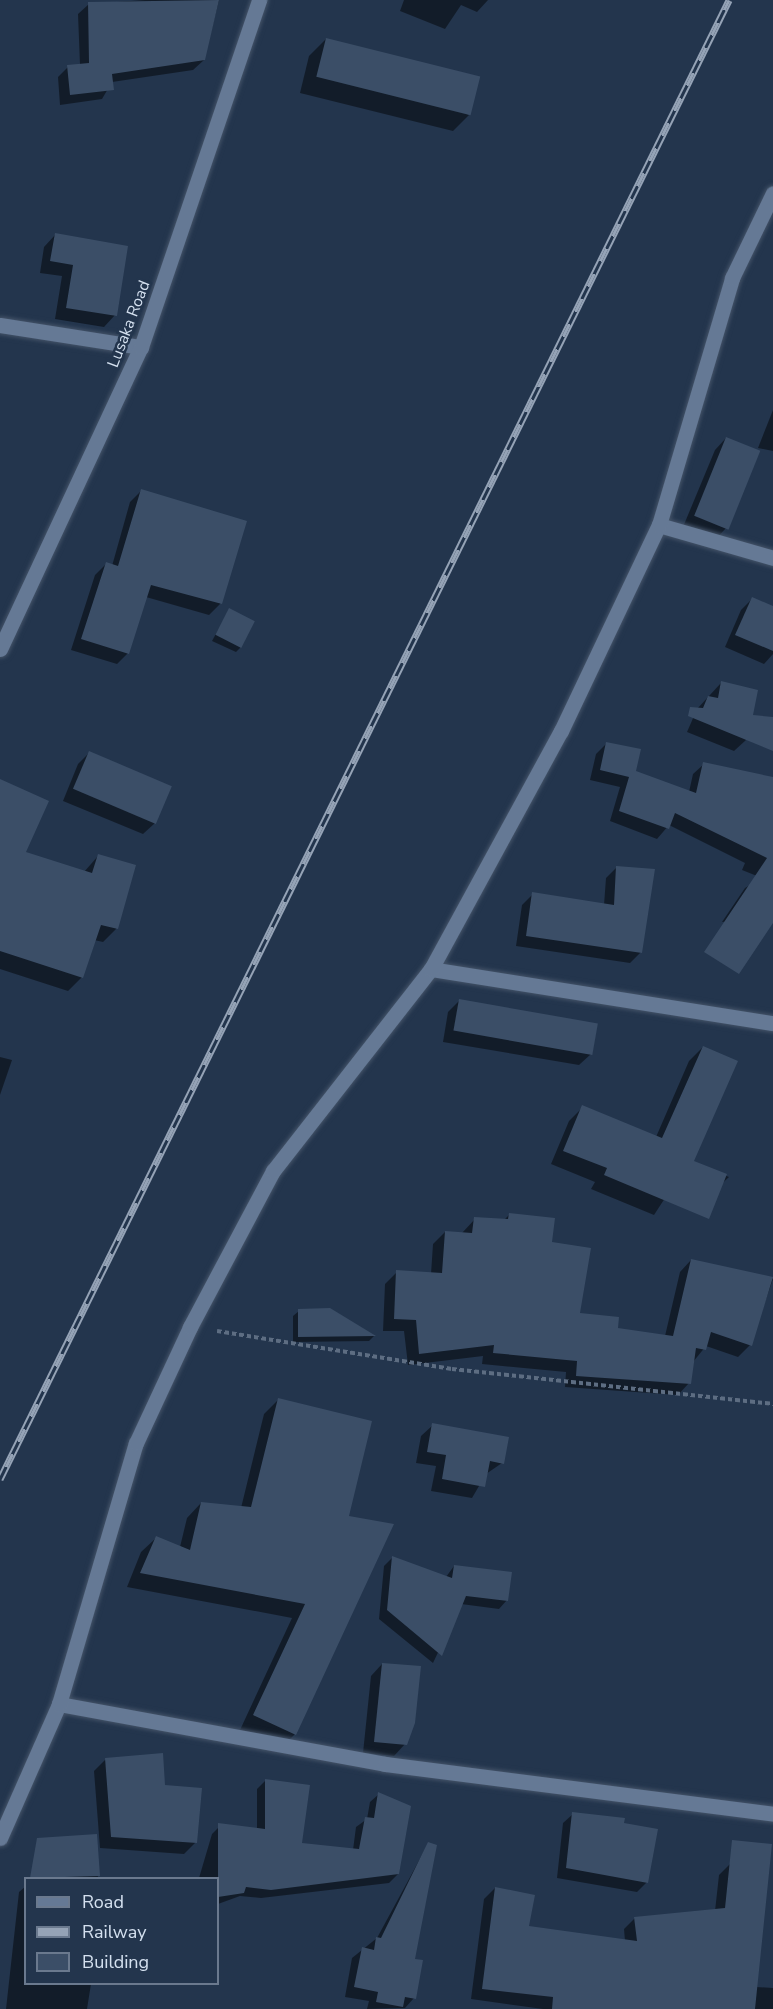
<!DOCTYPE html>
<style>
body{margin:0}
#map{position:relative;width:773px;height:2009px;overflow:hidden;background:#23354d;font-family:"Nunito Sans",sans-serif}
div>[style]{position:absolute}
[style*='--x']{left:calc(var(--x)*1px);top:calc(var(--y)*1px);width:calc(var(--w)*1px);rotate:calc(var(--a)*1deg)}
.shadow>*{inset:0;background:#0007}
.building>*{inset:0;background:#3b4e67;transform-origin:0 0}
.path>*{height:4px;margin-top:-2px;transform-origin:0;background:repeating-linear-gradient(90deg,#5d6d82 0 4.5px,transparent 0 7.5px)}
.roads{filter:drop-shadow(0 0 2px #445368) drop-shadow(0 0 2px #445368)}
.minor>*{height:15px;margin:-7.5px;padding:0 7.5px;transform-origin:7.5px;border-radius:7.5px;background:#657995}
.rail>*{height:7px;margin-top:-3.5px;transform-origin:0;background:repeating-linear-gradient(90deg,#23354d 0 14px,#95a3b6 0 28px);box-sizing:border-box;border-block:2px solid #95a3b6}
span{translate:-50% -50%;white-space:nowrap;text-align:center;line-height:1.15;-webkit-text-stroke:5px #23354d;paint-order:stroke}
.street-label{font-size:16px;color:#d4e0ef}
.legend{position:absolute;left:24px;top:1877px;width:195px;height:108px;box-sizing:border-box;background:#23354d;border:2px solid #6a798e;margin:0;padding:8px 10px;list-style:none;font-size:18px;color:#d4e0ef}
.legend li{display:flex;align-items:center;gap:12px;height:30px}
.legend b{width:30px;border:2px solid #6a798e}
</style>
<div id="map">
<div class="shadow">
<i style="clip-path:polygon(145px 0,219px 0,204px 60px,193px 70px,112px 82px,102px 99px,60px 105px,58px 77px,68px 67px,80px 65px,78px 14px,89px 4px)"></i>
<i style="clip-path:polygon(404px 0,488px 0,477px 12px,461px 5px,445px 29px,400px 11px)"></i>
<i style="clip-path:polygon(326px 39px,469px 115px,453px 131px,300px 93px,309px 56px)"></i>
<i style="clip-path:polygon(55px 235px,115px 315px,104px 327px,55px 319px,62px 276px,40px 273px,44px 247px)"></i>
<i style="clip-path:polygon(773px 410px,773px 451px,758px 448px)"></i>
<i style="clip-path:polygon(726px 438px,726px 528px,715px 540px,683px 527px,715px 450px)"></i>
<i style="clip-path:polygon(141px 491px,245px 522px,220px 604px,209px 615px,146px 597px,128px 653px,117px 664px,71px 650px,95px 575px,106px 564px,112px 566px,130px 502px)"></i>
<i style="clip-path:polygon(752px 599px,773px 608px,773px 654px,764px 664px,725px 647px,741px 610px)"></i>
<i style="clip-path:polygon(229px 610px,241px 647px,236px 652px,212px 641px)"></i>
<i style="clip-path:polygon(721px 683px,746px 740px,734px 751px,687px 732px,697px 709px)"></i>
<i style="clip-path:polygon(606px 744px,635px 772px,689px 792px,693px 774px,704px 764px,773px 791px,771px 918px,722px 922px,745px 888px,762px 878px,742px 870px,745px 863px,669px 825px,657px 839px,610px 821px,620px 787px,590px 780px,596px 754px)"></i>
<i style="clip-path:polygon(89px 753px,155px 823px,143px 834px,63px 801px,78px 764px)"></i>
<i style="clip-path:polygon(0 781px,24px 853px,84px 872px,98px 856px,134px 866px,116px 929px,103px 942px,94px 940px,82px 977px,68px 991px,0 969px)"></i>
<i style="clip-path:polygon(617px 867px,641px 952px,630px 963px,516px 946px,522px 905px,533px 894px,604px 905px,606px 878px)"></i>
<i style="clip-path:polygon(459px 1001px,591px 1054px,579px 1065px,443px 1042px,448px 1012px)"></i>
<i style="clip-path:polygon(703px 1047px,692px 1162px,729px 1177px,716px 1189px,667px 1195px,654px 1215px,591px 1189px,595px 1182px,551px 1164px,569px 1121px,583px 1107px,656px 1137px,689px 1061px)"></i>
<i style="clip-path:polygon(0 1057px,12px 1060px,0 1095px)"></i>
<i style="clip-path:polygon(509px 1215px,550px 1243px,579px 1315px,616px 1329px,665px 1336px,680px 1272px,691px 1260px,773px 1279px,750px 1345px,738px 1357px,706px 1346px,693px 1362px,689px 1383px,678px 1395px,565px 1387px,566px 1372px,482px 1364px,483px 1356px,408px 1365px,404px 1331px,383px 1331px,385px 1284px,397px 1272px,431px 1274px,433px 1244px,445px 1232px,462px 1233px,475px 1219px,503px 1221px)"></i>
<i style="clip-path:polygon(330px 1310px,374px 1336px,369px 1341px,293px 1342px,293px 1316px,299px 1311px)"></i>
<i style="clip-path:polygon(279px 1399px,370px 1422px,295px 1734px,280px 1749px,240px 1730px,292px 1618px,127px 1587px,141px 1552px,156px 1538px,180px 1547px,187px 1518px,201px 1503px,241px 1508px,264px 1414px)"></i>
<i style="clip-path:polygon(433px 1425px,502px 1463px,486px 1474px,472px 1498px,431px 1491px,436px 1466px,416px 1463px,421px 1436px)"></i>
<i style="clip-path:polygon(392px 1558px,446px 1577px,454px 1566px,507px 1600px,499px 1609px,461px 1604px,433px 1663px,379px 1619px,384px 1566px)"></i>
<i style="clip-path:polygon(382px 1664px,405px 1744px,394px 1756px,363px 1753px,371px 1676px)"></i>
<i style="clip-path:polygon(105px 1760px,164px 1787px,196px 1842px,184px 1854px,100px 1848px,94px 1771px)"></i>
<i style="clip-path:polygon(266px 1780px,300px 1844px,353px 1850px,356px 1827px,367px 1819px,370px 1802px,379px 1794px,398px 1874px,389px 1883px,261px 1898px,240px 1896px,218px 1904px,218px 1878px,199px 1878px,212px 1834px,221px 1825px,257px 1829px,257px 1789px)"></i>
<i style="clip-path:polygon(573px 1814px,622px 1825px,647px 1882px,637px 1892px,557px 1878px,563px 1823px)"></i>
<i style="clip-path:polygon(96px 1836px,98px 1878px,49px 1878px,47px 1850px)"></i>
<i style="clip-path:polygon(428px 1844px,413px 1960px,414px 1998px,405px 2008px,367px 2009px,369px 2001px,345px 1997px,352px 1958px,377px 1938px)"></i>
<i style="clip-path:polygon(730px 1864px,756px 1987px,773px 1988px,773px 2009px,543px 2009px,471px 1999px,484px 1899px,495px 1888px,527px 1927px,625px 1941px,624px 1929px,635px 1918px,715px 1911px,719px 1875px)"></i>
<i style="clip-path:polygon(26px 1886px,26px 1984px,91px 1984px,87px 2009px,6px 2009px,19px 1892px)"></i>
</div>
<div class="building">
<i style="clip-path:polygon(219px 0,205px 60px,112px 74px,114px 90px,70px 95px,67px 65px,89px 63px,88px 2px)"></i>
<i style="left:326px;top:38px;width:159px;height:40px;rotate:14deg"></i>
<i style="clip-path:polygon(55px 233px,128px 246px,117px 316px,66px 308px,73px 265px,50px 261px)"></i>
<i style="left:726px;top:437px;width:37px;height:85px;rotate:22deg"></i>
<i style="clip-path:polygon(141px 489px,247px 521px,222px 604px,151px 585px,129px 654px,81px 639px,106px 562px,118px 566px)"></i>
<i style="clip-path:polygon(752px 597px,773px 606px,773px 651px,735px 635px)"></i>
<i style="left:229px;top:608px;width:29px;height:30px;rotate:27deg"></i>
<i style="clip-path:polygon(721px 681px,758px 690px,753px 715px,773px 717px,773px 751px,688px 716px,690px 707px,703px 708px,708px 696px,718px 698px)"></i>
<i style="clip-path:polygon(606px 742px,641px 749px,636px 771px,696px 793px,703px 762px,773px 777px,773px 923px,739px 974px,704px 952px,767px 858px,675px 813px,669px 829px,619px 811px,629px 777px,600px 770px)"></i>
<i style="left:89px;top:751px;width:90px;height:41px;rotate:23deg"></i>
<i style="clip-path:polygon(0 779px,49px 801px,26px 852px,92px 873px,98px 854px,136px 865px,118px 929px,101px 925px,83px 978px,0 951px)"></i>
<i style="clip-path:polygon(616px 866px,655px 869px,642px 953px,526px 936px,532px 892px,614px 905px)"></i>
<i style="left:459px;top:999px;width:141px;height:32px;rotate:10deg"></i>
<i style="clip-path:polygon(703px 1046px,738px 1061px,694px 1161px,727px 1174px,709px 1219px,604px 1175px,607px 1168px,563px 1151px,582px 1105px,662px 1138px)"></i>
<i style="clip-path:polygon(509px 1213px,555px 1218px,552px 1242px,591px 1248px,580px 1313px,619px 1317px,618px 1328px,673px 1336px,691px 1259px,773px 1277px,752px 1346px,711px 1332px,706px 1350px,696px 1348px,691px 1384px,576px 1376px,577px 1361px,493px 1353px,494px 1345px,419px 1354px,416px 1320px,394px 1319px,396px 1270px,442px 1273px,445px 1231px,472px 1233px,474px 1217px,508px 1219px)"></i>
<i style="clip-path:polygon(330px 1308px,376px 1336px,298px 1337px,298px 1309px)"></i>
<i style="clip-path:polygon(278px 1398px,372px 1421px,349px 1516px,394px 1524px,296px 1735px,253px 1715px,305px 1604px,140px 1573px,156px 1536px,190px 1550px,201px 1502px,251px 1507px)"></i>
<i style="clip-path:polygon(432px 1423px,509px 1437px,504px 1464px,490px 1461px,485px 1487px,442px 1479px,446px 1455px,427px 1452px)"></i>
<i style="clip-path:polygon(392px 1556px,452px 1578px,454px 1565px,512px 1572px,508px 1601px,466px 1596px,442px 1656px,387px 1610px)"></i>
<i style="clip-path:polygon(382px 1663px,421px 1666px,415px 1723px,407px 1745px,374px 1742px)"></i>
<i style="clip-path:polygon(163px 1753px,165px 1785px,202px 1788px,197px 1843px,111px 1837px,105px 1758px)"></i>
<i style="clip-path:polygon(265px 1779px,310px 1785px,302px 1843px,359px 1849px,365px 1817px,374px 1818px,378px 1792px,411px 1806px,399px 1874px,271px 1890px,246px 1887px,244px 1893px,218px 1897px,218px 1823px,265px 1829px)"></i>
<i style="clip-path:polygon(572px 1812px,625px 1818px,624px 1823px,658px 1829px,648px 1883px,566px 1868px)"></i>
<i style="clip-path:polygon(97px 1834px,100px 1876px,30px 1878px,37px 1838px)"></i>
<i style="clip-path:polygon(732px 1840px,772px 1844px,755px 2009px,552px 2009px,553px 1997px,482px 1989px,495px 1887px,535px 1895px,529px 1926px,637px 1941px,634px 1917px,725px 1908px)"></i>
<i style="clip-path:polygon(428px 1842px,437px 1845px,415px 1959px,423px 1960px,416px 1999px,405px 1997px,403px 2007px,376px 2002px,378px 1992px,354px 1987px,362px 1947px,374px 1950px,376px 1937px,381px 1938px)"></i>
</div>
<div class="path">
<i style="--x:217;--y:1331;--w:238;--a:9.2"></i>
<i style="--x:452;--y:1369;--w:323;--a:6.2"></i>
</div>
<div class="roads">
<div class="minor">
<i style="--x:0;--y:325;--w:143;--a:8.9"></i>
<i style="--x:659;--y:525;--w:119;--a:16.1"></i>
<i style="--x:0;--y:649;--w:333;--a:-65"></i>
<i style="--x:141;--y:347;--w:367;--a:-71.2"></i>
<i style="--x:431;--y:969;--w:346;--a:9"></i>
<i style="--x:59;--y:1704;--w:331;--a:10.4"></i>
<i style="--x:385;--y:1764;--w:391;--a:7.3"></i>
<i style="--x:0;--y:1838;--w:146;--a:-66.2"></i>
<i style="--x:59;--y:1704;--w:272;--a:-73.6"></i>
<i style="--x:136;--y:1443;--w:128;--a:-65"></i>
<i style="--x:190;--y:1327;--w:177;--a:-62"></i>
<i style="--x:273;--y:1171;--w:256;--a:-52"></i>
<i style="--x:431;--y:969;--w:271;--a:-61.4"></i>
<i style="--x:561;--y:731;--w:228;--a:-64.6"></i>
<i style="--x:659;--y:525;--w:258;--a:-73.5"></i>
<i style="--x:732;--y:278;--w:94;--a:-64.2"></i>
</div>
</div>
<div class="rail">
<i style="--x:0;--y:1479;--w:1649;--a:-63.76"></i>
</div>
<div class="street-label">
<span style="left:129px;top:324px;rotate:-69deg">Lusaka Road</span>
</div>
<ul class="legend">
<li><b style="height:8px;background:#657995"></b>Road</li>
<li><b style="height:8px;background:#95a3b6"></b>Railway</li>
<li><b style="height:16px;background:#3b4e67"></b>Building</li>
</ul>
</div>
